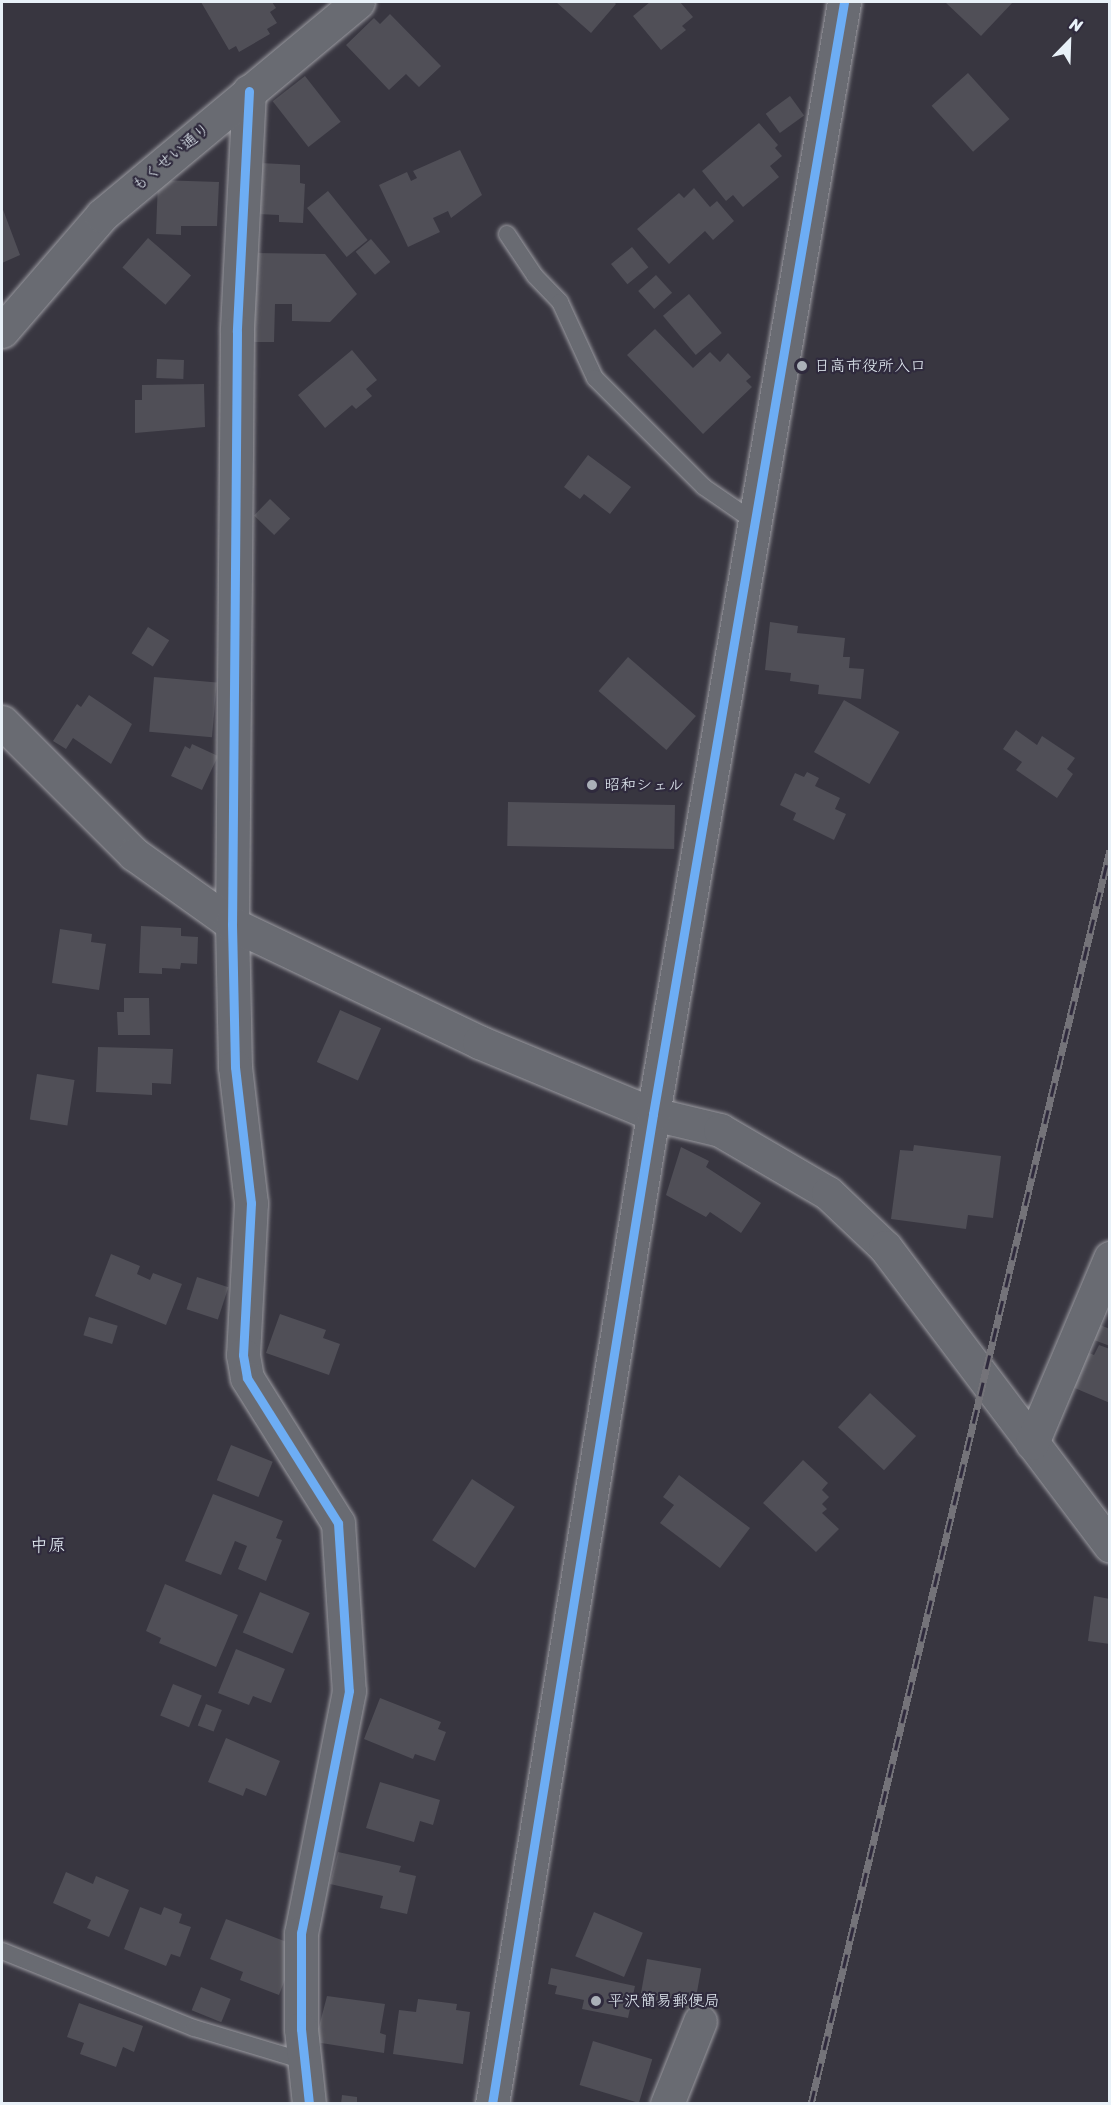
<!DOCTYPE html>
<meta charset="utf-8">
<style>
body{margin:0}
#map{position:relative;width:1111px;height:2105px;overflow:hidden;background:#383640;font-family:Sriracha,"Klee One",sans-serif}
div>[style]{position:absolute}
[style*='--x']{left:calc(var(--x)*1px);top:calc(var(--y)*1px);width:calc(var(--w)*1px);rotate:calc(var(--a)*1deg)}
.building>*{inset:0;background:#504f57;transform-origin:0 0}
.roads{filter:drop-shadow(0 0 2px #9c9ca2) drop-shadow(0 0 2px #9c9ca2)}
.lane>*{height:16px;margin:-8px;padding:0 8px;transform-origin:8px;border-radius:8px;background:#696b72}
.street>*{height:33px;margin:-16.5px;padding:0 16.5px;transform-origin:16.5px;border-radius:16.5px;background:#696b72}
.secondary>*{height:33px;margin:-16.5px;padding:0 16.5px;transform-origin:16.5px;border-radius:16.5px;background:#696b72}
.rail>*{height:7px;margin-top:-3.5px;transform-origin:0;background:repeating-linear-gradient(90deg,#2f2a3d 0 14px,#747379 0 28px);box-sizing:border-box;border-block:2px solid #747379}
.cycleway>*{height:9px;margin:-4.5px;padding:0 4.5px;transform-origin:4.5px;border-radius:4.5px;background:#6dadf4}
.dots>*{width:16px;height:16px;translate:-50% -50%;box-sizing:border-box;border:3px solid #2f2a3d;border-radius:50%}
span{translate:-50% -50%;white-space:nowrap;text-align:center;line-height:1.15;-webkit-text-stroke:4.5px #2f2a3d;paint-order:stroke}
.street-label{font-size:16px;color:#e8f1f8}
.poi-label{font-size:16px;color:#e8f1f8}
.left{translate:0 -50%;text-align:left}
.neighbourhood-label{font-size:18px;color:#e8f1f8}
.frame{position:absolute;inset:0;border:3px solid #e8f1f8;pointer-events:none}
.north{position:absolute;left:1039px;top:12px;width:60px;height:60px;-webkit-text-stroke:4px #2f2a3d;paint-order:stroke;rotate:23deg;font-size:16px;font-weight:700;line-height:24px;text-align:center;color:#e8f1f8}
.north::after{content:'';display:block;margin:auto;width:21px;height:27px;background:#e8f1f8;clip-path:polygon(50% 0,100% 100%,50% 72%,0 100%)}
</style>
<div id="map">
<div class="building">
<i style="clip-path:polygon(201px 2px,272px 2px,276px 8px,270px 12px,277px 23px,267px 29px,270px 34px,239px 52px,236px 46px,229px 50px)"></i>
<i style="clip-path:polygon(556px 2px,614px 2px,616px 4px,591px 33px)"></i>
<i style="clip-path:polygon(650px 2px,680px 2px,693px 17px,682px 26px,686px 30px,661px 50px,633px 16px)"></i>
<i style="clip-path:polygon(945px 2px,1013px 2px,981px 36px)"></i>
<i style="clip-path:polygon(390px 14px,441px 66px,419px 87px,406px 74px,389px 90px,346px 45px,374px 18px,380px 24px)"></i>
<i style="left:968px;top:73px;width:62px;height:49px;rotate:48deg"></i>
<i style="left:305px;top:76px;width:58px;height:41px;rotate:52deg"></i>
<i style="left:790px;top:96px;width:24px;height:30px;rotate:54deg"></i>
<i style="clip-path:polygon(759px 123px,778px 145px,775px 148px,782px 156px,770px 166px,779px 177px,743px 207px,733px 195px,726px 201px,702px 171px)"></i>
<i style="clip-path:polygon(460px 150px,482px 195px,451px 218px,448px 211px,433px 218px,440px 232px,408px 247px,379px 185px,407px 172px,411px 181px,417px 178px,413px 171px)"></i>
<i style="clip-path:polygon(260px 163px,300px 165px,300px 183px,305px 184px,303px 223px,279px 222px,279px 215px,257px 214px)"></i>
<i style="clip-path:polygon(158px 180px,219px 182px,217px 226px,181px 226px,181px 235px,156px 234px)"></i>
<i style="clip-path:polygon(694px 188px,710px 207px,717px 201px,734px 221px,713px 240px,705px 231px,669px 264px,637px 229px,679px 193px,684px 198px)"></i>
<i style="left:328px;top:191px;width:63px;height:27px;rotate:51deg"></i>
<i style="clip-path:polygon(2px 207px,20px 255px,2px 263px)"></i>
<i style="left:148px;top:238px;width:57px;height:39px;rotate:41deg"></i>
<i style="left:371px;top:239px;width:30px;height:20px;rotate:50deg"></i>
<i style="left:632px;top:247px;width:26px;height:27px;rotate:51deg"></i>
<i style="clip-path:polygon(253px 253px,325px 254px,357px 294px,330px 322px,292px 321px,292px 304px,275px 304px,274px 342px,251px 342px)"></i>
<i style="left:656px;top:275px;width:24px;height:24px;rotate:48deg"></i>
<i style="left:689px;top:294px;width:51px;height:34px;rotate:50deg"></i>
<i style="clip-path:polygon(655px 329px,693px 368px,710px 352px,720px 362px,728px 353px,751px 377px,746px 381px,752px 387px,703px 434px,627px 355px)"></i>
<i style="clip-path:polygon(352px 350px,377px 380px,366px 389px,372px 396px,356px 409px,352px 405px,325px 428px,298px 395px)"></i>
<i style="left:157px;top:359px;width:27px;height:19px;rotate:2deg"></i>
<i style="clip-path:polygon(204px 384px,205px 427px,135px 433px,135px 400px,142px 400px,142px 385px)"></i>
<i style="clip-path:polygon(588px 455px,631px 487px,610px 514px,584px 494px,580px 499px,564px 487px)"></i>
<i style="left:270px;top:499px;width:28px;height:23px;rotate:44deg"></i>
<i style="clip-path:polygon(770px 622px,798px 626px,797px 633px,845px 638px,843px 657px,850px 657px,849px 668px,864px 669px,861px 699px,818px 694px,819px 685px,790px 681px,791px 673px,765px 670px)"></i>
<i style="left:148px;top:627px;width:25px;height:31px;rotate:32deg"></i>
<i style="left:628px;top:657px;width:90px;height:45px;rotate:41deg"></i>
<i style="left:154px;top:677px;width:63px;height:55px;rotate:5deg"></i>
<i style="clip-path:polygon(89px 695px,132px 724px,111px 764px,73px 738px,66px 749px,53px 741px,77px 704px,81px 707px)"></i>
<i style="left:844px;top:700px;width:64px;height:60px;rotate:30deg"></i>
<i style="clip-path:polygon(1016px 730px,1037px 745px,1042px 736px,1075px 758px,1067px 769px,1073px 774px,1057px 798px,1016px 770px,1022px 762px,1003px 749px)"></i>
<i style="clip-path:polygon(192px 744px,218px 756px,202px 790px,171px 776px,185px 746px,190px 749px)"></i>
<i style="clip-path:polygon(807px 772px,819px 778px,815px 786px,840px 798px,835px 809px,846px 814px,834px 840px,793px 820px,796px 813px,780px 805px,795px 773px,804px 777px)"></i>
<i style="left:508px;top:802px;width:167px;height:44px;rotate:1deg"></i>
<i style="clip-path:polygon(141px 926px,181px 928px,181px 936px,198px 937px,197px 964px,181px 963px,180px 969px,162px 968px,162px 974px,139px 973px)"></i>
<i style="clip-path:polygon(60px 929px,92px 934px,91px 942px,106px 944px,99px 990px,52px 983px)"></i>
<i style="clip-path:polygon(124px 998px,149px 998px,150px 1035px,118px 1035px,117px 1012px,124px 1012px)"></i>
<i style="left:340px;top:1010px;width:45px;height:57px;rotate:24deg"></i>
<i style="clip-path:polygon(98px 1047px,173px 1049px,171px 1084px,152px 1083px,152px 1095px,96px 1092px)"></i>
<i style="left:37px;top:1074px;width:38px;height:46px;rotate:9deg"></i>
<i style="clip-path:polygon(914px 1145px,1001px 1156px,993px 1218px,968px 1215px,966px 1229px,891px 1219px,900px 1150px,913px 1151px)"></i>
<i style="clip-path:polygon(681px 1147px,709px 1161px,706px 1167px,761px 1203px,741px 1233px,710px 1212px,706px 1217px,666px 1195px)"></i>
<i style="clip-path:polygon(111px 1254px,140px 1266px,137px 1274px,150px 1280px,153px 1273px,182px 1284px,166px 1325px,95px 1296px)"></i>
<i style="left:197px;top:1277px;width:33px;height:34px;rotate:18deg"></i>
<i style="clip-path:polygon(280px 1314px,326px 1330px,323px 1338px,340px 1344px,329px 1375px,266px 1353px)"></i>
<i style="left:89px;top:1317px;width:30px;height:19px;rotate:17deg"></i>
<i style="clip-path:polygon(1100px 1325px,1110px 1329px,1110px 1346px,1094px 1340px)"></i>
<i style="clip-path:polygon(1099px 1345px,1110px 1349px,1110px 1403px,1070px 1386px,1084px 1351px,1094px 1355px)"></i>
<i style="left:870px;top:1393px;width:63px;height:47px;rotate:43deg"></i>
<i style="left:231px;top:1445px;width:45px;height:38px;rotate:22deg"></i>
<i style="clip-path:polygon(803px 1460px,828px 1483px,822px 1490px,829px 1497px,822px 1504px,827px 1509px,822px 1513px,839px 1529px,816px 1552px,763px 1503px)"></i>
<i style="clip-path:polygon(679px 1475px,750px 1528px,720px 1568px,660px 1523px,674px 1505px,663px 1497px)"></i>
<i style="left:472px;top:1479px;width:51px;height:73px;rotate:33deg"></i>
<i style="clip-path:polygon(213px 1494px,283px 1521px,276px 1538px,282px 1540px,266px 1581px,238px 1569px,247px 1546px,235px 1541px,221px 1575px,185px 1561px)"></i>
<i style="clip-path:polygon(165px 1584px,238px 1615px,216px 1667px,159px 1643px,161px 1638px,146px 1631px)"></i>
<i style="left:260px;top:1592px;width:54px;height:44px;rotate:23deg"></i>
<i style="clip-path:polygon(1094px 1596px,1110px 1599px,1110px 1644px,1088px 1641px)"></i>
<i style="clip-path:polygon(236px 1649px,285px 1669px,271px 1703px,253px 1696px,249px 1705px,218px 1693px)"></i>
<i style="left:173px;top:1684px;width:31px;height:34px;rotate:22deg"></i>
<i style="clip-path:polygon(380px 1698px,441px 1722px,438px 1729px,446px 1732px,435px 1761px,415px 1754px,413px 1759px,364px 1739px)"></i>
<i style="left:206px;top:1704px;width:17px;height:23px;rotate:21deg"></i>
<i style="clip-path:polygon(226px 1738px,280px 1761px,266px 1796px,246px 1788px,243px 1796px,208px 1782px)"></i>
<i style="clip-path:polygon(380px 1782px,440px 1800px,433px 1825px,420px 1821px,414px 1842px,366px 1828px)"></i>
<i style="clip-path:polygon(338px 1852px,401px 1866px,399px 1872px,416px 1876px,407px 1914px,380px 1908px,383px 1896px,330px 1884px)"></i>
<i style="clip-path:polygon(66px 1872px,93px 1884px,96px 1876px,129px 1890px,109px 1937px,87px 1928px,91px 1920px,53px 1903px)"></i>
<i style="clip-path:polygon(140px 1907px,161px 1915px,164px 1907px,182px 1914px,179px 1923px,191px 1927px,180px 1957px,171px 1954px,166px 1966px,124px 1949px)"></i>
<i style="left:594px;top:1912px;width:53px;height:48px;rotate:23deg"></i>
<i style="clip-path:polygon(226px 1919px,292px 1944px,291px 1964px,279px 1995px,240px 1980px,243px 1972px,210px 1959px)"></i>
<i style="left:647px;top:1959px;width:55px;height:41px;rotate:10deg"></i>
<i style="clip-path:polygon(551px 1968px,635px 1986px,628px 2018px,582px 2009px,584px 2000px,555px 1994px,557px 1986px,548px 1984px)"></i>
<i style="left:201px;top:1987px;width:32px;height:25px;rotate:22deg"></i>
<i style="clip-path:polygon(327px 1996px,385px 2004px,380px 2033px,386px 2035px,384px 2053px,315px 2042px)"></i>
<i style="clip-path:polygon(418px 1999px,457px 2004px,456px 2010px,470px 2012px,463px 2064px,393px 2054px,399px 2010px,416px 2012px)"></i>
<i style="clip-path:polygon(79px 2003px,143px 2026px,134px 2052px,123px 2047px,116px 2067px,80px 2054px,84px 2043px,67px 2037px)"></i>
<i style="left:593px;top:2041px;width:62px;height:46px;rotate:17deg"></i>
<i style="clip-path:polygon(342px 2095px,357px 2097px,357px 2104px,341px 2104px)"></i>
</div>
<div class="roads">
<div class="lane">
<i style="--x:507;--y:234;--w:50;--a:56.3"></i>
<i style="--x:535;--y:276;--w:36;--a:46"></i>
<i style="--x:560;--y:302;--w:84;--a:65.3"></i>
<i style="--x:595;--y:378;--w:154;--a:45"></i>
<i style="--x:704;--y:487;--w:62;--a:34.5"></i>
<i style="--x:2;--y:1951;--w:207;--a:21.9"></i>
<i style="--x:194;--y:2028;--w:115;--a:16.7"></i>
</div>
<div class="street">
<i style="--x:249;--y:91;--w:241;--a:92.9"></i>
<i style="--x:237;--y:332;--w:592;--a:90.48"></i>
<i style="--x:232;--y:924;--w:143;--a:88.8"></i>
<i style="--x:235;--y:1067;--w:137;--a:83.3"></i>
<i style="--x:251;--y:1203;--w:152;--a:93"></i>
<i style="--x:243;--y:1355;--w:23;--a:80"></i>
<i style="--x:247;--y:1378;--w:171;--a:57.9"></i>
<i style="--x:338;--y:1523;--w:168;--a:86.3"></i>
<i style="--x:349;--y:1691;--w:247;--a:101.2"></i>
<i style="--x:301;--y:1933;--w:96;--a:90"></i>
<i style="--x:301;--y:2029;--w:75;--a:83.9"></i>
<i style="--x:2;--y:331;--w:153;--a:-49.2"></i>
<i style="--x:102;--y:215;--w:333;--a:-39.8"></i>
<i style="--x:2;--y:722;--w:187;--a:45"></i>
<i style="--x:134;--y:854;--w:120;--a:35.5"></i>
<i style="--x:232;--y:924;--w:274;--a:25.5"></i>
<i style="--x:479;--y:1042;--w:188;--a:22.5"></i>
<i style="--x:653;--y:1114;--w:69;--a:13.4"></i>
<i style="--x:720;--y:1130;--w:125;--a:30.3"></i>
<i style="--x:828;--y:1193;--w:79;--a:43.5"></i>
<i style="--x:885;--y:1247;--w:374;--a:53"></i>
<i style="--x:1032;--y:1443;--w:201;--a:-67.1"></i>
<i style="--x:667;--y:2104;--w:89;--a:-68.3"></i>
</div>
<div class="secondary">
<i style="--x:492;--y:2104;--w:1003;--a:-80.76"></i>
<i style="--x:653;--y:1114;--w:1128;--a:-80.25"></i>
</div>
</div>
<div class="rail">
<i style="--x:811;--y:2104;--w:1289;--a:-76.59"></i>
</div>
<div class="cycleway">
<i style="--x:249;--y:91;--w:241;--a:92.9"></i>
<i style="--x:237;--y:332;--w:592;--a:90.48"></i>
<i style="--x:232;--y:924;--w:143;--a:88.8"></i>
<i style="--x:235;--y:1067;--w:137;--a:83.3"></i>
<i style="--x:251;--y:1203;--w:152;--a:93"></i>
<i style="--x:243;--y:1355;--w:23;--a:80"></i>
<i style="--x:247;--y:1378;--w:171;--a:57.9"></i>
<i style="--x:338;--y:1523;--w:168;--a:86.3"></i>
<i style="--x:349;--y:1691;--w:247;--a:101.2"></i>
<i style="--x:301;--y:1933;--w:96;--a:90"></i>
<i style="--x:301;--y:2029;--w:75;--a:83.9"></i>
<i style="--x:492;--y:2104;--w:1003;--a:-80.76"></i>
<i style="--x:653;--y:1114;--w:1128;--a:-80.25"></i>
</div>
<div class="dots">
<i style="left:802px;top:366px;background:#aab0b8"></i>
<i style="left:592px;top:785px;background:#aab0b8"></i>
<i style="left:596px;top:2001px;background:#aab0b8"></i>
</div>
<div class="street-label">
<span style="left:171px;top:157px;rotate:-40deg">もくせい通り</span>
</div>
<div class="poi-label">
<span class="left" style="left:814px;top:366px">日高市役所入口</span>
<span class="left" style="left:604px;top:785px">昭和シェル</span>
<span class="left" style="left:608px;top:2001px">平沢簡易郵便局</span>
</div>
<div class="neighbourhood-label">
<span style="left:48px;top:1545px">中原</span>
</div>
<div class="frame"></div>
<div class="north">N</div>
</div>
